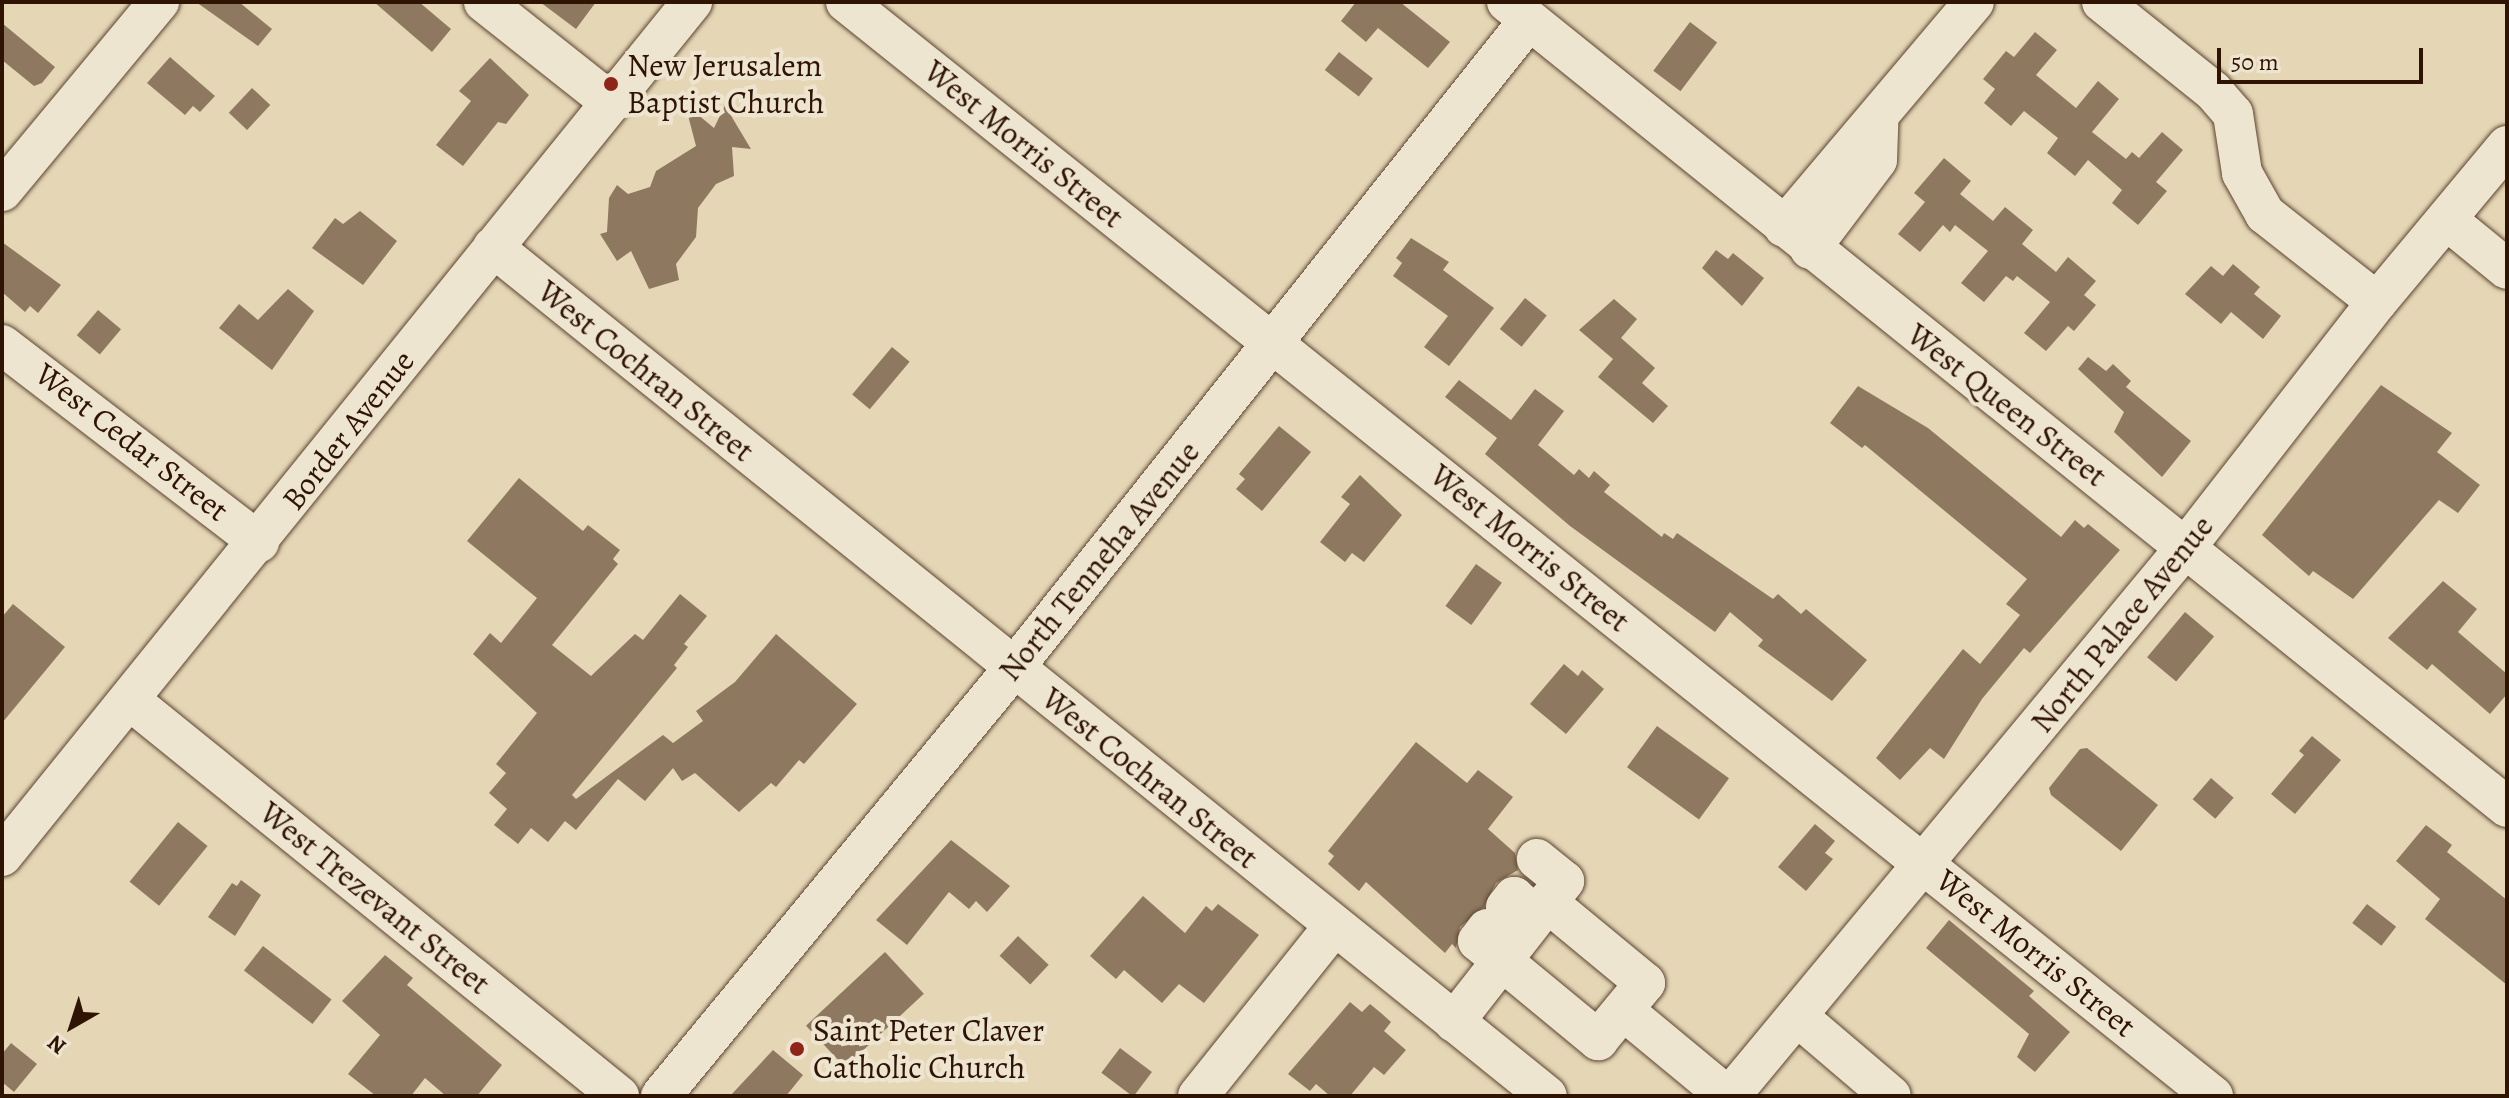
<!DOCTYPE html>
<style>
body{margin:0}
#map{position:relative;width:2509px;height:1098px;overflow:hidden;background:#e5d7b6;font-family:Alegreya,serif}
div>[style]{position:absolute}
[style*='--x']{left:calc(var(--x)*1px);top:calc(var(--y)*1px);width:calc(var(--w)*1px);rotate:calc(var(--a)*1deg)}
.building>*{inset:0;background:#8e7960;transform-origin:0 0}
.roads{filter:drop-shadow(0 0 2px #5c4430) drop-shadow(0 0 2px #5c4430)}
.minor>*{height:40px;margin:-20px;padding:0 20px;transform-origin:20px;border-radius:20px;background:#eee5d0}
.dots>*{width:22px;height:22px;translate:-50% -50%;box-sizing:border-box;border:4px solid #eee5d0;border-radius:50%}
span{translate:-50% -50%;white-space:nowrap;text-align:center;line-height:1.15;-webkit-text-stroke:8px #eee5d0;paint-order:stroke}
.poi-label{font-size:32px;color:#2f1303}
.left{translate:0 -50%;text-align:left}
.street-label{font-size:32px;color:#2f1303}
.frame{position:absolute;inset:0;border:4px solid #2f1303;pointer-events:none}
.north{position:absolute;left:32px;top:986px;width:80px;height:80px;-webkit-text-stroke:6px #eee5d0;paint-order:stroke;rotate:219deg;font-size:22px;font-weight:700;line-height:32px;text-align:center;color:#2f1303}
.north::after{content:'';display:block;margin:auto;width:28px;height:36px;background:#2f1303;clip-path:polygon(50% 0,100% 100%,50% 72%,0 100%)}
.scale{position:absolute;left:2217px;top:48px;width:206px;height:36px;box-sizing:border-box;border:4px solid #2f1303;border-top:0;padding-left:10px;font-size:24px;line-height:28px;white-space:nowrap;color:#2f1303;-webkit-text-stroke:6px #eee5d0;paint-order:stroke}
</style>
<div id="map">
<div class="building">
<i style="clip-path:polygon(196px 2px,239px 2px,272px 29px,258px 46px)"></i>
<i style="clip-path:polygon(374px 2px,419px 2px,451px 29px,432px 52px)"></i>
<i style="clip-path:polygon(540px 2px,596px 2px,576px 29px)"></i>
<i style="clip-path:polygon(1356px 2px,1400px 2px,1450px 42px,1428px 68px,1378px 28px,1366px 42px,1341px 21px)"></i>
<i style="left:1690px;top:22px;width:34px;height:61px;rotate:37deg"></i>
<i style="clip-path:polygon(2px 23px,55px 67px,42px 83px,34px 86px,2px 60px)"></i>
<i style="clip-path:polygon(2035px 32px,2057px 50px,2036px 75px,2076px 108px,2098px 81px,2119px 99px,2092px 132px,2126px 159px,2132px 152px,2139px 158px,2162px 132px,2183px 150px,2156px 182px,2167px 191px,2138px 225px,2112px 203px,2122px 190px,2088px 160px,2075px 176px,2047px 153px,2058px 138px,2024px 111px,2011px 126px,1984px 103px,1995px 89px,1983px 79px,2006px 51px,2014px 57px)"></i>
<i style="left:1339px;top:52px;width:43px;height:23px;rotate:38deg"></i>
<i style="clip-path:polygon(170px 57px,215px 96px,200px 112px,193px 106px,185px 115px,147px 83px)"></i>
<i style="clip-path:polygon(490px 58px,529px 95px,506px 124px,498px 122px,463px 166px,436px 145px,471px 101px,459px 91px)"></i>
<i style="left:252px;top:88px;width:25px;height:34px;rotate:43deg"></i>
<i style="clip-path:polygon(729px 97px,730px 114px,751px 149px,732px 147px,734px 176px,716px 184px,698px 208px,696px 237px,676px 264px,679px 280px,649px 289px,631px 251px,617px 261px,600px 234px,607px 232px,609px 198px,617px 185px,628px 194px,650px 187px,656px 171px,696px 146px,685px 104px,714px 128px)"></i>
<i style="clip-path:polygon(1944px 158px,1971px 181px,1960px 194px,1993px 221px,2005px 207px,2033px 230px,2022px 244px,2056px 272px,2068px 257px,2096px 281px,2084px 295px,2096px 305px,2074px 331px,2068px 326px,2046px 351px,2024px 333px,2050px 302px,2017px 276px,2013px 281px,2006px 276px,1984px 302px,1961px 283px,1988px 251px,1955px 225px,1950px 232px,1943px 225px,1920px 252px,1898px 234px,1925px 202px,1914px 193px)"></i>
<i style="clip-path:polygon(360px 211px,397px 241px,363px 285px,312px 248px,335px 218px,343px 224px)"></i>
<i style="clip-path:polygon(1411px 238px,1449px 262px,1443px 270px,1494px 308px,1449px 366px,1424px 347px,1448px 316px,1393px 276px,1402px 263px,1396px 258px)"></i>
<i style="clip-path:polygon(2px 242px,61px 285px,38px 313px,30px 306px,25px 312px,2px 292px)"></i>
<i style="clip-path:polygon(1716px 250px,1728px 259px,1733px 253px,1764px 278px,1742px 306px,1702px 268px)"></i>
<i style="clip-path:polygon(2233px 264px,2260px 287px,2254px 294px,2281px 316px,2263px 339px,2231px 312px,2221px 324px,2185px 294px,2211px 266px,2223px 276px)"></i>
<i style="clip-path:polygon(288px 289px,314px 311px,272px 370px,219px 328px,239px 304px,258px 320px)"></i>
<i style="left:1525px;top:298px;width:28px;height:40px;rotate:39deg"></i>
<i style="clip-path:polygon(1614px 299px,1637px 319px,1621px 338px,1655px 368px,1642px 383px,1668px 406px,1653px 423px,1598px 377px,1613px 359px,1579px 330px)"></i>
<i style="left:98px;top:310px;width:30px;height:33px;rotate:40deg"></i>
<i style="left:892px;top:347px;width:23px;height:62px;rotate:40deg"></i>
<i style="clip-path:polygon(2088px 357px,2106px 371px,2113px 364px,2131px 381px,2126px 387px,2191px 441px,2162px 477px,2114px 432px,2124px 412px,2078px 369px)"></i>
<i style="clip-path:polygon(1459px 380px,1511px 420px,1535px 389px,1564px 411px,1538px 445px,1574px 475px,1579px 469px,1589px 478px,1594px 471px,1610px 485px,1604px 492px,1662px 537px,1664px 533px,1673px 539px,1677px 533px,1773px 599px,1778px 594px,1801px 614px,1806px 609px,1867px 660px,1832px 701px,1758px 646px,1763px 640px,1730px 612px,1715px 632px,1570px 526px,1485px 454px,1497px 438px,1445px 397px)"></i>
<i style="clip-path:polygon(2381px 385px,2452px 433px,2437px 452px,2480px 485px,2458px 513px,2439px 500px,2353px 599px,2313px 571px,2309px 576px,2262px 535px)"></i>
<i style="clip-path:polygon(1858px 386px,1928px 428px,2061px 537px,2075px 520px,2084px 528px,2088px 524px,2120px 550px,2030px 653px,2024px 648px,1982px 699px,1944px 759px,1930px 748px,1900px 780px,1876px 758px,1963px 649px,1980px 664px,2020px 615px,2006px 604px,2027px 579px,1865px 445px,1862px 448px,1830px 423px)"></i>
<i style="clip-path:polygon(1279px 426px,1311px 452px,1262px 511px,1236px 489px,1245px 479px,1239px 474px)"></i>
<i style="clip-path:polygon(1360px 475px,1402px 515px,1364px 562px,1352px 553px,1345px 562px,1320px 542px,1350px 504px,1341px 497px)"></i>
<i style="clip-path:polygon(519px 478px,583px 531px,588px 525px,620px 550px,613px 559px,618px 564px,552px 645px,591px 676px,635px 634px,643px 640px,680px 594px,707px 616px,684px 644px,688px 647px,674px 665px,677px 668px,572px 795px,576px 799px,663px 735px,673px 743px,703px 721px,696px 711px,735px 682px,776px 634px,857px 704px,804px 764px,799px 760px,776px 787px,771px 783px,739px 812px,695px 773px,682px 781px,673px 768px,645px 801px,618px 779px,576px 830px,565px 821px,548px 842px,531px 828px,518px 844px,494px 825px,507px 809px,489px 793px,506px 773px,496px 764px,537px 713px,473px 654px,490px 633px,501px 643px,537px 598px,467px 541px)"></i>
<i style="left:1476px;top:564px;width:32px;height:52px;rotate:36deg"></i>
<i style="clip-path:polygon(2443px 581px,2477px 609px,2458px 632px,2507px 674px,2507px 694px,2490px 714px,2432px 664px,2427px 670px,2388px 638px)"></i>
<i style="clip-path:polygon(13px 604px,65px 647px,2px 723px,2px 617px)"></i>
<i style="left:2185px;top:612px;width:38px;height:59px;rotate:40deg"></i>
<i style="clip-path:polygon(1564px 664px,1578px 676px,1582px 670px,1604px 689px,1566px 734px,1530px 704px)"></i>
<i style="left:1657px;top:726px;width:89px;height:51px;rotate:36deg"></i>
<i style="clip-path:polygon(2312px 736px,2341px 760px,2295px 814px,2271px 794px,2304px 755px,2299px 751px)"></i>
<i style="clip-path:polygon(1416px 742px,1467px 783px,1478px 770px,1513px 797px,1488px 829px,1515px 853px,1518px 870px,1496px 883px,1484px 907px,1460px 927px,1456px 948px,1452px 944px,1445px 953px,1366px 882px,1359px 891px,1328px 864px,1334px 856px,1328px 851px)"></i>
<i style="clip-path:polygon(2087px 748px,2158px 805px,2121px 851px,2051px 795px,2049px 788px,2080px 749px)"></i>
<i style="left:2211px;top:778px;width:30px;height:28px;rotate:41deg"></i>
<i style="left:178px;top:822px;width:38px;height:77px;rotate:39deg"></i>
<i style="clip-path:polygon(1815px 824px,1835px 841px,1825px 853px,1833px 859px,1806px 891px,1778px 867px)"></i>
<i style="clip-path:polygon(2426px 825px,2452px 845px,2447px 852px,2507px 900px,2507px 985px,2425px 919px,2440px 899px,2396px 861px)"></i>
<i style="clip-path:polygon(951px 840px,1010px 886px,987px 912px,976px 901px,969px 909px,949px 892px,907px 945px,876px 920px)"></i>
<i style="clip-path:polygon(241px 880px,261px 895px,235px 936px,208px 917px,232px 883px,237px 886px)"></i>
<i style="clip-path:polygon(1143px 896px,1185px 933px,1206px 906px,1212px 911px,1218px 904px,1259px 935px,1204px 1003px,1179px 984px,1162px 1003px,1124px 970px,1116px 979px,1090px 956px)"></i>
<i style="left:2367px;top:904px;width:37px;height:24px;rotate:38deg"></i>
<i style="clip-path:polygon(1949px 920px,2034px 991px,2029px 996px,2070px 1032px,2035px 1072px,2017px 1057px,2029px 1034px,1926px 948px)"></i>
<i style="left:1018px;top:936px;width:42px;height:27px;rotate:43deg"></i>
<i style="left:263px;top:946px;width:87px;height:31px;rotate:38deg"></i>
<i style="left:885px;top:952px;width:57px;height:108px;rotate:47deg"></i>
<i style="clip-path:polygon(385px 955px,413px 978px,407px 985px,502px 1065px,477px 1096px,446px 1096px,425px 1078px,411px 1096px,376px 1096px,348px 1074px,380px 1035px,342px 1001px)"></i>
<i style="clip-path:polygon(1350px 1002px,1362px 1012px,1370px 1004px,1381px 1013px,1391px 1022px,1384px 1031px,1406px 1050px,1384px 1075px,1374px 1067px,1350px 1096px,1330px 1096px,1316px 1084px,1310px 1091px,1288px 1074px)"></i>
<i style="clip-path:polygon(11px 1043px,37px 1064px,14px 1092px,2px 1082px,2px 1054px)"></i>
<i style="left:1120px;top:1048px;width:40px;height:31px;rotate:37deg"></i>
<i style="clip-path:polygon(773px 1050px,803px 1075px,786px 1096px,730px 1096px)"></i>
</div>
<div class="roads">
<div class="minor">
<i style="--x:484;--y:2;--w:159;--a:38.4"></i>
<i style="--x:846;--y:2;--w:1751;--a:38.67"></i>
<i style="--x:1507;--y:2;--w:1284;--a:38.83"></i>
<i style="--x:2102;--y:2;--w:142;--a:38.7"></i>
<i style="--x:2213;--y:91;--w:30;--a:49"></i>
<i style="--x:2233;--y:114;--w:60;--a:81.3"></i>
<i style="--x:2242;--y:173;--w:47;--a:60.7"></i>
<i style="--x:2265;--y:214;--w:142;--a:38.2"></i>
<i style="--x:2;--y:191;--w:246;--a:-50.3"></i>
<i style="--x:2447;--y:220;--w:77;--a:39.2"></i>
<i style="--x:1784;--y:227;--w:294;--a:-49.8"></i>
<i style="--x:493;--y:247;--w:1353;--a:38.85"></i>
<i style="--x:1810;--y:249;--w:111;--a:-53"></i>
<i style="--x:1877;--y:160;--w:38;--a:-88"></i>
<i style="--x:2;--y:345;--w:324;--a:37.5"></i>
<i style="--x:131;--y:701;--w:628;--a:38.99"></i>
<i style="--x:2;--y:856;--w:1098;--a:-51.06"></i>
<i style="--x:1506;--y:907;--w:13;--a:-51"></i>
<i style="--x:1514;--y:897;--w:29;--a:41"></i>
<i style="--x:1487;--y:929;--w:15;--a:127"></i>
<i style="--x:1478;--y:941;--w:156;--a:39.5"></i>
<i style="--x:1598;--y:1040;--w:74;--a:-50.5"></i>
<i style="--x:1645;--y:983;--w:127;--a:-140.4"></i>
<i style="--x:1623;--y:1010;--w:135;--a:39.6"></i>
<i style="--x:1797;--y:1016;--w:123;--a:40.4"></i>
<i style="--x:1454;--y:1022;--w:179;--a:-52"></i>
<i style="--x:1564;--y:881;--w:35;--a:-141"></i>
<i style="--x:661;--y:1096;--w:553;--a:-50.5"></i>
<i style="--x:1013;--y:669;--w:829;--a:-51.51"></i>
<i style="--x:1198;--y:1096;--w:218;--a:-51.3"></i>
<i style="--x:1730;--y:1096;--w:714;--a:-50.29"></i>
<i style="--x:2186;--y:547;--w:311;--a:-52.1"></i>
<i style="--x:2377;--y:302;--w:203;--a:-50.2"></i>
</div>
</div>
<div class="dots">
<i style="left:611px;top:84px;background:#8f2418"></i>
<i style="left:797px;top:1049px;background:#8f2418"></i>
</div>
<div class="poi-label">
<span class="left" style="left:627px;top:84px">New Jerusalem<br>Baptist Church</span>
<span class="left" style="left:813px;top:1049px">Saint Peter Claver<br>Catholic Church</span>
</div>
<div class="street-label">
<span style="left:1024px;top:144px;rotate:39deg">West Morris Street</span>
<span style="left:646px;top:371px;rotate:39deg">West Cochran Street</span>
<span style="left:2007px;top:405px;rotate:38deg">West Queen Street</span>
<span style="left:348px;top:430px;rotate:-52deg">Border Avenue</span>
<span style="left:132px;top:442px;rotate:38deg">West Cedar Street</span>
<span style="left:1530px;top:548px;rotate:39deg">West Morris Street</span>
<span style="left:1099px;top:561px;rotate:-51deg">North Tenneha Avenue</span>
<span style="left:2122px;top:624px;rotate:-51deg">North Palace Avenue</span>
<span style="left:1150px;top:778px;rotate:39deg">West Cochran Street</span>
<span style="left:375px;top:898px;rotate:39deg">West Trezevant Street</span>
<span style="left:2036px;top:953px;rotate:39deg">West Morris Street</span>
</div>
<div class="frame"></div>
<div class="north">N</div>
<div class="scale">50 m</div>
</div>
